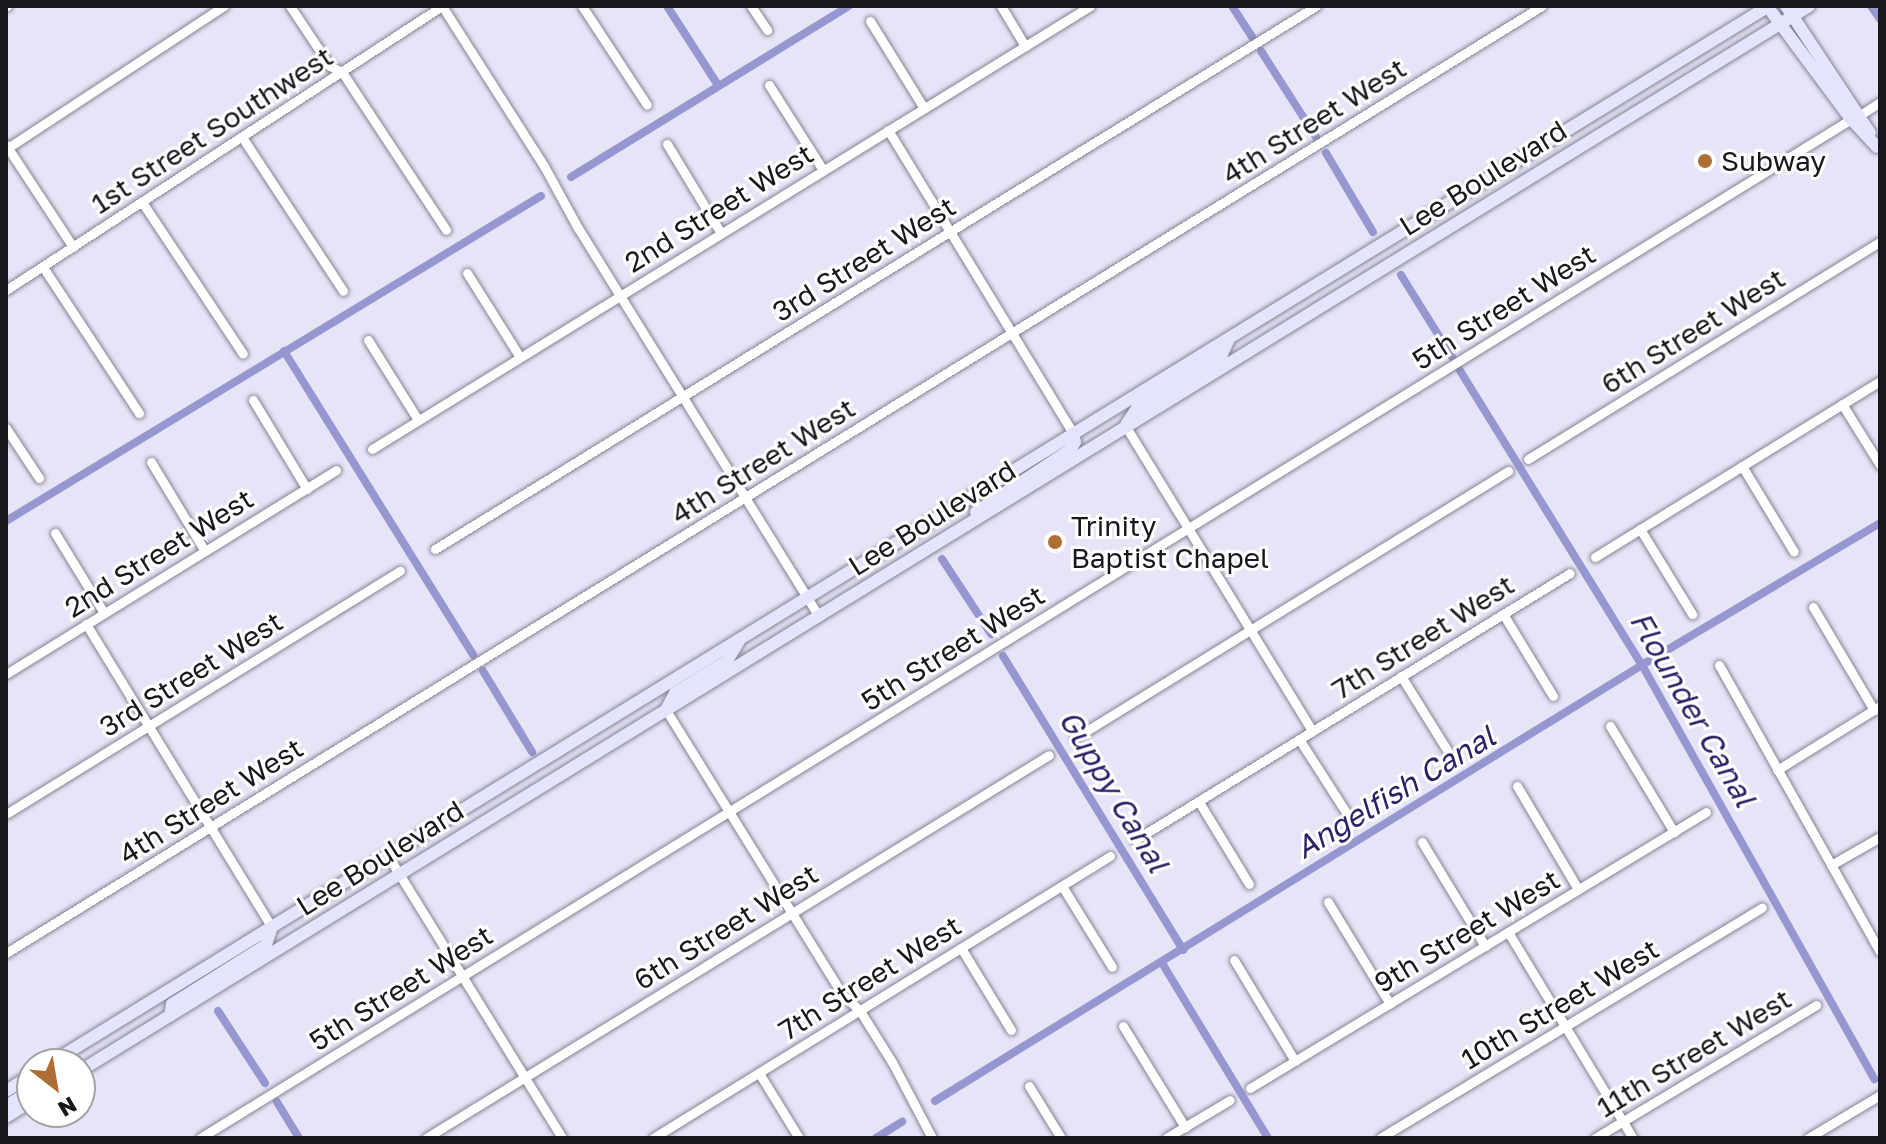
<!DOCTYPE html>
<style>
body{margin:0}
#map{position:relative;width:1886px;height:1144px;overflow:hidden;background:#e5e5f7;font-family:"Golos Text",sans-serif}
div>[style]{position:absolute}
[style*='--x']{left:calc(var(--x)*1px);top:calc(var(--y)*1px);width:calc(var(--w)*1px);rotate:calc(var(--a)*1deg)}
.canal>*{height:8px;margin:-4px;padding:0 4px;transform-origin:4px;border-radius:4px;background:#9696d0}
.roads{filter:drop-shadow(0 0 2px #838393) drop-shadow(0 0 2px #838393)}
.minor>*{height:9px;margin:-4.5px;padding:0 4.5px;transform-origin:4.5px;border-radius:4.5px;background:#fff}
.secondary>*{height:12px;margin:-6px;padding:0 6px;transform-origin:6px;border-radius:6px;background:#e5e4fd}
.dots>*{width:22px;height:22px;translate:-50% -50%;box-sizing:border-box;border:4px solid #fff;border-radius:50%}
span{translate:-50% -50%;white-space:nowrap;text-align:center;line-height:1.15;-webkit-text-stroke:6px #fff;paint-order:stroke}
.street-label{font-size:28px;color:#17171d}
.poi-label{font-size:28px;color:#17171d}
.left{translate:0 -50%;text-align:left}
.water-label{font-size:30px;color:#2c2065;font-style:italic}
.frame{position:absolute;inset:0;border:8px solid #17171d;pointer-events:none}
.north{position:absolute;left:16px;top:1048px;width:80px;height:80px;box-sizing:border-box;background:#fff;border:2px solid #a2a2a5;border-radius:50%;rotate:149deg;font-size:22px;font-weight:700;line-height:32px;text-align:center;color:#17171d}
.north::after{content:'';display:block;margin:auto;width:28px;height:36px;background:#ad6e35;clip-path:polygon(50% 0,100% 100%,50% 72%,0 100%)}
</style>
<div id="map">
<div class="canal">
<i style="--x:667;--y:6;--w:94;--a:57.2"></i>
<i style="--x:1232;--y:6;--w:37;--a:57"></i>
<i style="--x:1871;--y:6;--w:16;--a:55"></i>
<i style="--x:1261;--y:51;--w:102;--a:57.4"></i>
<i style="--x:1326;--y:153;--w:92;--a:59.3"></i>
<i style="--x:571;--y:177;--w:326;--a:-31.6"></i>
<i style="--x:1401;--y:275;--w:97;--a:58.1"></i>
<i style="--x:284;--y:351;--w:358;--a:58.1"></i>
<i style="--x:1459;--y:369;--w:348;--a:58.3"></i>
<i style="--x:1642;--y:665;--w:475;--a:60.7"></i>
<i style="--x:6;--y:521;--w:626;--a:-31.28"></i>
<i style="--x:942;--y:559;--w:90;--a:56.8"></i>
<i style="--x:1003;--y:656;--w:345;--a:58.5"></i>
<i style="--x:483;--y:671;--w:95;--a:58.8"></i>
<i style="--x:1162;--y:963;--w:205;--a:58.8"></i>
<i style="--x:218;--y:1011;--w:86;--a:56.9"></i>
<i style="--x:935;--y:1101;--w:831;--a:-31.66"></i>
<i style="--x:1642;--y:665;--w:277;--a:-30.8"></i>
<i style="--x:277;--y:1102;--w:42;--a:58.6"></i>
<i style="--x:876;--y:1138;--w:31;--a:-32"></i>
</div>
<div class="roads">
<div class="minor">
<i style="--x:6;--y:6;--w:1;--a:0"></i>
<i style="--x:290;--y:6;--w:72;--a:56.3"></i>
<i style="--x:330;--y:66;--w:13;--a:27"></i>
<i style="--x:342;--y:72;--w:189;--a:56.6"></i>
<i style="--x:582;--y:6;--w:118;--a:56.7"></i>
<i style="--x:751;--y:6;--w:29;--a:56"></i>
<i style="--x:1001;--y:6;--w:47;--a:59"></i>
<i style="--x:870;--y:21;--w:102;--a:58.2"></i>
<i style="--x:769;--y:85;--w:101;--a:57.6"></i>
<i style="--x:1860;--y:115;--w:24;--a:-33"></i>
<i style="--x:888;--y:130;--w:355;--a:58.6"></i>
<i style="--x:242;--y:137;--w:184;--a:56.7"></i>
<i style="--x:667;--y:144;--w:104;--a:58.8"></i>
<i style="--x:6;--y:145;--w:122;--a:56.7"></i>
<i style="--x:6;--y:149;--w:261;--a:-33.3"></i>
<i style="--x:142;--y:202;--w:182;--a:56.4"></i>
<i style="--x:43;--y:267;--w:175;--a:56.7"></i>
<i style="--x:467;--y:273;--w:99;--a:57.8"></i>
<i style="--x:6;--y:290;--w:520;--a:-33.08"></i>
<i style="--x:442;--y:6;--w:190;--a:57.5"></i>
<i style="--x:544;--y:166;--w:71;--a:61.3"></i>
<i style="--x:578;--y:228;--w:457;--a:58.2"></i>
<i style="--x:368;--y:340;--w:94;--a:58"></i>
<i style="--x:253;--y:400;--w:104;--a:58.8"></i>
<i style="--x:1842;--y:404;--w:72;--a:58.1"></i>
<i style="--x:1126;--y:427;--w:356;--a:58.5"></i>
<i style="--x:6;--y:428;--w:60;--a:56.6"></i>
<i style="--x:372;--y:449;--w:844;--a:-31.67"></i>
<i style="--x:1528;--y:459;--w:414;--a:-31.7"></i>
<i style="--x:151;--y:462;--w:104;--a:58.8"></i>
<i style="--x:1742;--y:466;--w:100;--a:58.8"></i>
<i style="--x:1640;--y:529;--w:100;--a:58.5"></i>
<i style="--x:55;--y:533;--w:94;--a:58.5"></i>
<i style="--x:435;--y:549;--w:1035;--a:-31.65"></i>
<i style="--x:1595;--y:557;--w:335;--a:-31.7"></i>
<i style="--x:1813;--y:607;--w:120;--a:59.4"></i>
<i style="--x:1503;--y:614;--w:96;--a:58.6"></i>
<i style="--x:86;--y:624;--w:356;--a:58.5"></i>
<i style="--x:1719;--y:665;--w:329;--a:60.7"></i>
<i style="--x:6;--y:674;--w:388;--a:-31.7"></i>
<i style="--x:1401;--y:676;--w:97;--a:58.1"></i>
<i style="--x:666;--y:710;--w:334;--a:58.2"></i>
<i style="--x:842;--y:994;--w:25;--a:43"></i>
<i style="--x:860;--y:1011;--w:60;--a:57.9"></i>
<i style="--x:892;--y:1062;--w:86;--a:62.2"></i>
<i style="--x:1610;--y:726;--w:124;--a:58.9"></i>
<i style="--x:1075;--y:738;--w:509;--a:-31.66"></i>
<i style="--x:1299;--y:739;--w:96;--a:57.3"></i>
<i style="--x:1777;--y:770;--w:121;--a:-31.9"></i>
<i style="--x:1517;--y:786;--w:120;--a:59.4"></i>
<i style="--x:1199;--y:802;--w:96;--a:58.6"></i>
<i style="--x:6;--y:814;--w:463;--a:-31.7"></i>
<i style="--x:1135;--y:840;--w:510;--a:-31.54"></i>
<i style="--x:1422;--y:842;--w:122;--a:58.8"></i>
<i style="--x:388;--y:856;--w:331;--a:58.3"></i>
<i style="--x:1831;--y:865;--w:56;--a:-29.7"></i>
<i style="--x:1062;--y:886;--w:95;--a:58.3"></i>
<i style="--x:1328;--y:902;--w:119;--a:58.7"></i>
<i style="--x:1508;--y:932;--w:241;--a:58.8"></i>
<i style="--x:961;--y:948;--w:96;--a:58.6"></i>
<i style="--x:6;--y:953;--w:1804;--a:-31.66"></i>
<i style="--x:1234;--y:960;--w:118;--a:58.9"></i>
<i style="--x:1123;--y:1026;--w:119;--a:58.5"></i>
<i style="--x:759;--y:1073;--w:76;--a:58.4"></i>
<i style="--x:1029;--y:1086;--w:61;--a:58.4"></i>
<i style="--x:1250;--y:1088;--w:533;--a:-31.18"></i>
<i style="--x:200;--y:1138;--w:1940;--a:-31.68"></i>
<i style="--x:426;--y:1138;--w:731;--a:-31.58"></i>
<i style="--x:653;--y:1138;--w:537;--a:-31.68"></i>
<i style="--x:1166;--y:1138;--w:74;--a:-30.7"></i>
<i style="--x:1380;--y:1138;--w:446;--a:-31.1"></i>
<i style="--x:1595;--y:1138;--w:258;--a:-31"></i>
<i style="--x:1808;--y:1138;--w:84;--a:-30.8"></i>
</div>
<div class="secondary">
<i style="--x:1767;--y:6;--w:141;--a:53.4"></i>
<i style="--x:1851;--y:119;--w:38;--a:47"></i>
<i style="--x:1786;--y:6;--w:152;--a:56.5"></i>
<i style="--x:1126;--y:425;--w:20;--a:-57"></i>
<i style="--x:1137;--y:408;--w:101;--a:-32.4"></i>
<i style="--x:1222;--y:354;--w:17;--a:-65"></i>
<i style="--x:976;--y:512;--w:113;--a:-33.4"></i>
<i style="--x:1070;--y:450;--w:9;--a:-58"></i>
<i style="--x:1075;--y:442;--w:9;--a:-103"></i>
<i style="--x:667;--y:708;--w:17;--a:-62"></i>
<i style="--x:675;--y:693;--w:61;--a:-31.6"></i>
<i style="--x:727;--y:661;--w:23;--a:-59"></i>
<i style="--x:170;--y:1016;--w:12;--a:-81"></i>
<i style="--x:172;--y:1004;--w:111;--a:-32.1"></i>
<i style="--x:266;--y:945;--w:19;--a:-72"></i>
<i style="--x:49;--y:1064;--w:2019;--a:-31.6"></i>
<i style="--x:80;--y:1071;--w:2031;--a:-31.63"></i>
<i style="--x:6;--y:1091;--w:31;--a:-32"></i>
<i style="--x:6;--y:1106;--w:31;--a:-32"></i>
<i style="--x:6;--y:1117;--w:31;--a:-32"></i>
</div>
</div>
<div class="dots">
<i style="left:1705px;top:161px;background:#ad6e35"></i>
<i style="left:1055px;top:542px;background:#ad6e35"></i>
</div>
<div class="street-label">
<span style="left:1314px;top:121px;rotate:-32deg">4th Street West</span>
<span style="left:212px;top:130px;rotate:-33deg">1st Street Southwest</span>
<span style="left:1483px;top:178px;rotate:-32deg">Lee Boulevard</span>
<span style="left:719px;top:208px;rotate:-32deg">2nd Street West</span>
<span style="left:864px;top:259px;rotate:-32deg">3rd Street West</span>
<span style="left:1504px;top:307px;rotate:-32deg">5th Street West</span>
<span style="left:1693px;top:331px;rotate:-32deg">6th Street West</span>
<span style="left:763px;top:461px;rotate:-32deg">4th Street West</span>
<span style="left:932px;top:518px;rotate:-32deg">Lee Boulevard</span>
<span style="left:159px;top:553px;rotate:-32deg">2nd Street West</span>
<span style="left:1423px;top:637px;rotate:-32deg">7th Street West</span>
<span style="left:953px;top:648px;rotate:-32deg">5th Street West</span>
<span style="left:191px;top:674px;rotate:-32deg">3rd Street West</span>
<span style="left:211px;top:801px;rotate:-32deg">4th Street West</span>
<span style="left:380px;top:858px;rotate:-32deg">Lee Boulevard</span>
<span style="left:726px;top:927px;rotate:-32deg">6th Street West</span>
<span style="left:1467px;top:931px;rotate:-31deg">9th Street West</span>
<span style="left:870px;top:978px;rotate:-32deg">7th Street West</span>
<span style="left:401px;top:988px;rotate:-32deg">5th Street West</span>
<span style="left:1560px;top:1004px;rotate:-31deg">10th Street West</span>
<span style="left:1694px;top:1053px;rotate:-31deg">11th Street West</span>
</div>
<div class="poi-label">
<span class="left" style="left:1721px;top:161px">Subway</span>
<span class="left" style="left:1071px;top:542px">Trinity<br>Baptist Chapel</span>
</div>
<div class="water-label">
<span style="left:1693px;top:709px;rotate:60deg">Flounder Canal</span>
<span style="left:1114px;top:791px;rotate:59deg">Guppy Canal</span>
<span style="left:1395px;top:792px;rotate:-31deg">Angelfish Canal</span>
</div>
<div class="frame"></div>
<div class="north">N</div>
</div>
